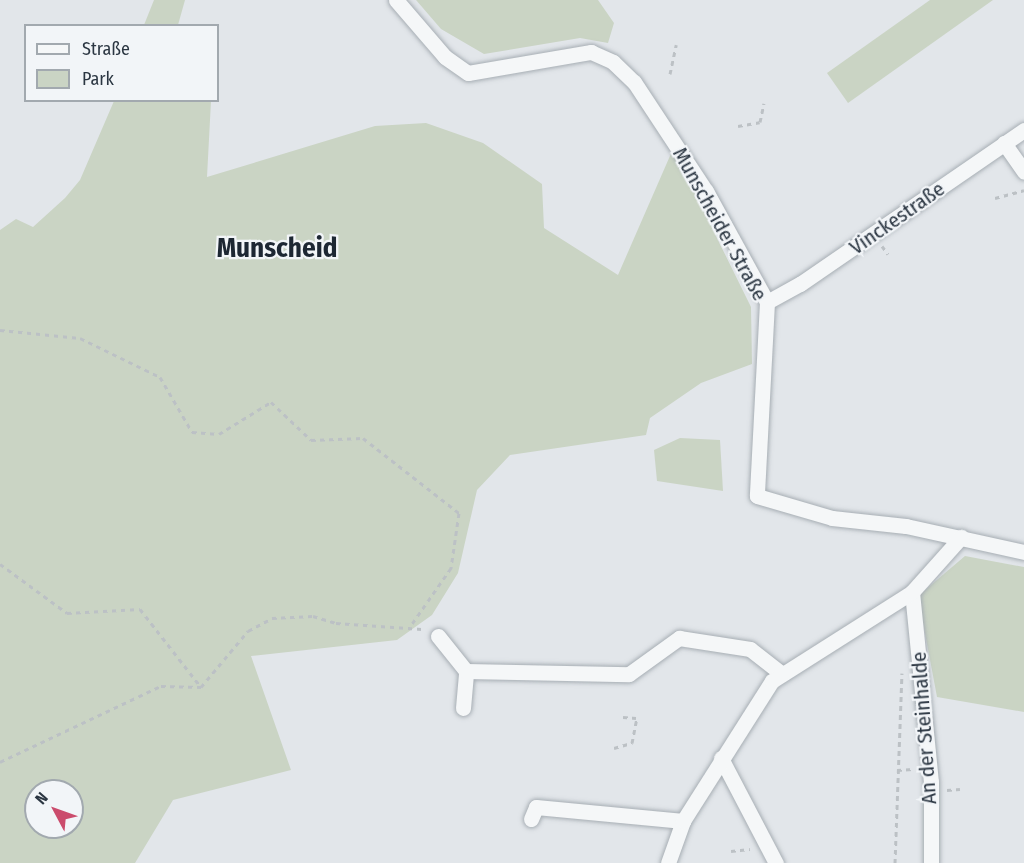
<!DOCTYPE html>
<meta charset="utf-8">
<style>
body{margin:0}
#map{position:relative;width:1024px;height:863px;overflow:hidden;background:#e2e6ea;font-family:"Fira Sans Condensed",sans-serif}
div>[style]{position:absolute}
[style*='--x']{left:calc(var(--x)*1px);top:calc(var(--y)*1px);width:calc(var(--w)*1px);rotate:calc(var(--a)*1deg)}
.green>*{inset:0;background:#cad4c4}
.path>*{height:3px;margin-top:-1.5px;transform-origin:0;background:repeating-linear-gradient(90deg,#bcc1c5 0 4.5px,transparent 0 9px)}
.roads{filter:drop-shadow(0 0 2px #a7aeb4) drop-shadow(0 0 2px #a7aeb4)}
.street>*{height:15px;margin:-7.5px;padding:0 7.5px;transform-origin:7.5px;border-radius:7.5px;background:#f5f7f8}
span{translate:-50% -50%;white-space:nowrap;text-align:center;line-height:1.15;-webkit-text-stroke:4.5px #f2f5f8;paint-order:stroke}
.street-label{font-size:21px;color:#2b3642}
.district-label{font-size:27px;color:#1d2733;font-weight:700}
.legend{position:absolute;left:24px;top:24px;width:195px;height:78px;box-sizing:border-box;background:#f2f5f8;border:2px solid #a2a9af;margin:0;padding:8px 10px;list-style:none;font-size:18px;color:#2b3642}
.legend li{display:flex;align-items:center;gap:12px;height:30px}
.legend b{width:30px;border:2px solid #a2a9af}
.north{position:absolute;left:24px;top:779px;width:60px;height:60px;box-sizing:border-box;background:#f2f5f8;border:2px solid #a2a9af;border-radius:50%;rotate:311deg;font-size:16px;font-weight:700;line-height:24px;text-align:center;color:#2b3642}
.north::after{content:'';display:block;margin:auto;width:21px;height:27px;background:#cb4c6d;clip-path:polygon(50% 0,100% 100%,50% 72%,0 100%)}
</style>
<div id="map">
<div class="green">
<i style="clip-path:polygon(154px 0,185px 0,178px 25px,144px 25px)"></i>
<i style="clip-path:polygon(416px 0,598px 0,614px 23px,608px 43px,580px 38px,484px 54px,441px 29px)"></i>
<i style="clip-path:polygon(930px 0,993px 0,848px 103px,827px 73px)"></i>
<i style="clip-path:polygon(evenodd,114px 101px,211px 101px,207px 177px,375px 126px,426px 123px,483px 143px,542px 184px,544px 228px,618px 275px,673px 149px,751px 307px,752px 364px,701px 383px,650px 418px,646px 435px,510px 455px,477px 490px,458px 573px,432px 615px,397px 640px,251px 656px,291px 770px,173px 800px,135px 863px,0 863px,0 230px,16px 219px,33px 227px,65px 198px,80px 180px,114px 101px,36px 791px,72px 791px,72px 827px,36px 827px,36px 791px)"></i>
<i style="clip-path:polygon(680px 438px,720px 440px,723px 491px,657px 481px,654px 450px)"></i>
<i style="clip-path:polygon(965px 556px,1024px 567px,1024px 712px,937px 697px,918px 596px)"></i>
</div>
<div class="path">
<i style="--x:670;--y:74;--w:30;--a:-78"></i>
<i style="--x:738;--y:126;--w:22;--a:-10"></i>
<i style="--x:760;--y:122;--w:19;--a:-78"></i>
<i style="--x:995;--y:198;--w:30;--a:-15"></i>
<i style="--x:882;--y:246;--w:10;--a:53"></i>
<i style="--x:0;--y:330;--w:80;--a:5.7"></i>
<i style="--x:80;--y:338;--w:89;--a:26"></i>
<i style="--x:160;--y:377;--w:64;--a:59.8"></i>
<i style="--x:192;--y:432;--w:27;--a:4"></i>
<i style="--x:219;--y:434;--w:61;--a:-31.6"></i>
<i style="--x:271;--y:402;--w:55;--a:43.5"></i>
<i style="--x:311;--y:440;--w:52;--a:-2.2"></i>
<i style="--x:363;--y:438;--w:122;--a:38"></i>
<i style="--x:459;--y:513;--w:56;--a:98.3"></i>
<i style="--x:451;--y:568;--w:73;--a:125"></i>
<i style="--x:0;--y:564;--w:83;--a:36.2"></i>
<i style="--x:67;--y:613;--w:73;--a:-3.1"></i>
<i style="--x:140;--y:609;--w:99;--a:52"></i>
<i style="--x:623;--y:717;--w:13;--a:4"></i>
<i style="--x:614;--y:748;--w:19;--a:-16"></i>
<i style="--x:632;--y:743;--w:25;--a:-79"></i>
<i style="--x:0;--y:762;--w:178;--a:-25.3"></i>
<i style="--x:161;--y:686;--w:40;--a:1.4"></i>
<i style="--x:201;--y:687;--w:73;--a:-50"></i>
<i style="--x:248;--y:631;--w:27;--a:-28"></i>
<i style="--x:272;--y:618;--w:41;--a:-2.8"></i>
<i style="--x:313;--y:616;--w:24;--a:17"></i>
<i style="--x:336;--y:623;--w:86;--a:4"></i>
<i style="--x:897;--y:770;--w:16;--a:-4"></i>
<i style="--x:947;--y:790;--w:13;--a:-4"></i>
<i style="--x:731;--y:851;--w:19;--a:-6"></i>
<i style="--x:895;--y:863;--w:190;--a:-87.9"></i>
</div>
<div class="roads">
<div class="street">
<i style="--x:396;--y:0;--w:75;--a:49.3"></i>
<i style="--x:445;--y:57;--w:28;--a:35"></i>
<i style="--x:468;--y:73;--w:125;--a:-9.7"></i>
<i style="--x:591;--y:52;--w:24;--a:24"></i>
<i style="--x:613;--y:62;--w:29;--a:44"></i>
<i style="--x:634;--y:82;--w:131;--a:56.6"></i>
<i style="--x:706;--y:191;--w:127;--a:61.2"></i>
<i style="--x:767;--y:302;--w:194;--a:93"></i>
<i style="--x:757;--y:496;--w:78;--a:16.3"></i>
<i style="--x:832;--y:518;--w:74;--a:6.2"></i>
<i style="--x:906;--y:526;--w:121;--a:12.4"></i>
<i style="--x:1004;--y:143;--w:35;--a:55"></i>
<i style="--x:767;--y:302;--w:38;--a:-29"></i>
<i style="--x:800;--y:284;--w:272;--a:-34.5"></i>
<i style="--x:912;--y:592;--w:191;--a:84.3"></i>
<i style="--x:931;--y:782;--w:81;--a:90"></i>
<i style="--x:438;--y:636;--w:45;--a:51.3"></i>
<i style="--x:463;--y:708;--w:37;--a:-85"></i>
<i style="--x:466;--y:671;--w:163;--a:1.1"></i>
<i style="--x:629;--y:674;--w:62;--a:-35.8"></i>
<i style="--x:679;--y:638;--w:72;--a:8.8"></i>
<i style="--x:750;--y:649;--w:39;--a:38"></i>
<i style="--x:721;--y:758;--w:119;--a:62.4"></i>
<i style="--x:531;--y:819;--w:13;--a:-67"></i>
<i style="--x:536;--y:807;--w:148;--a:5.4"></i>
<i style="--x:668;--y:863;--w:45;--a:-70.3"></i>
<i style="--x:683;--y:821;--w:166;--a:-57.6"></i>
<i style="--x:772;--y:681;--w:166;--a:-32.4"></i>
<i style="--x:912;--y:592;--w:74;--a:-48.3"></i>
</div>
</div>
<div class="street-label">
<span style="left:897px;top:218px;rotate:-35deg">Vinckestraße</span>
<span style="left:720px;top:224px;rotate:61deg">Munscheider Straße</span>
<span style="left:924px;top:728px;rotate:-94deg">An der Steinhalde</span>
</div>
<div class="district-label">
<span style="left:277px;top:249px">Munscheid</span>
</div>
<ul class="legend">
<li><b style="height:8px;background:#f5f7f8"></b>Straße</li>
<li><b style="height:16px;background:#cad4c4"></b>Park</li>
</ul>
<div class="north">N</div>
</div>
